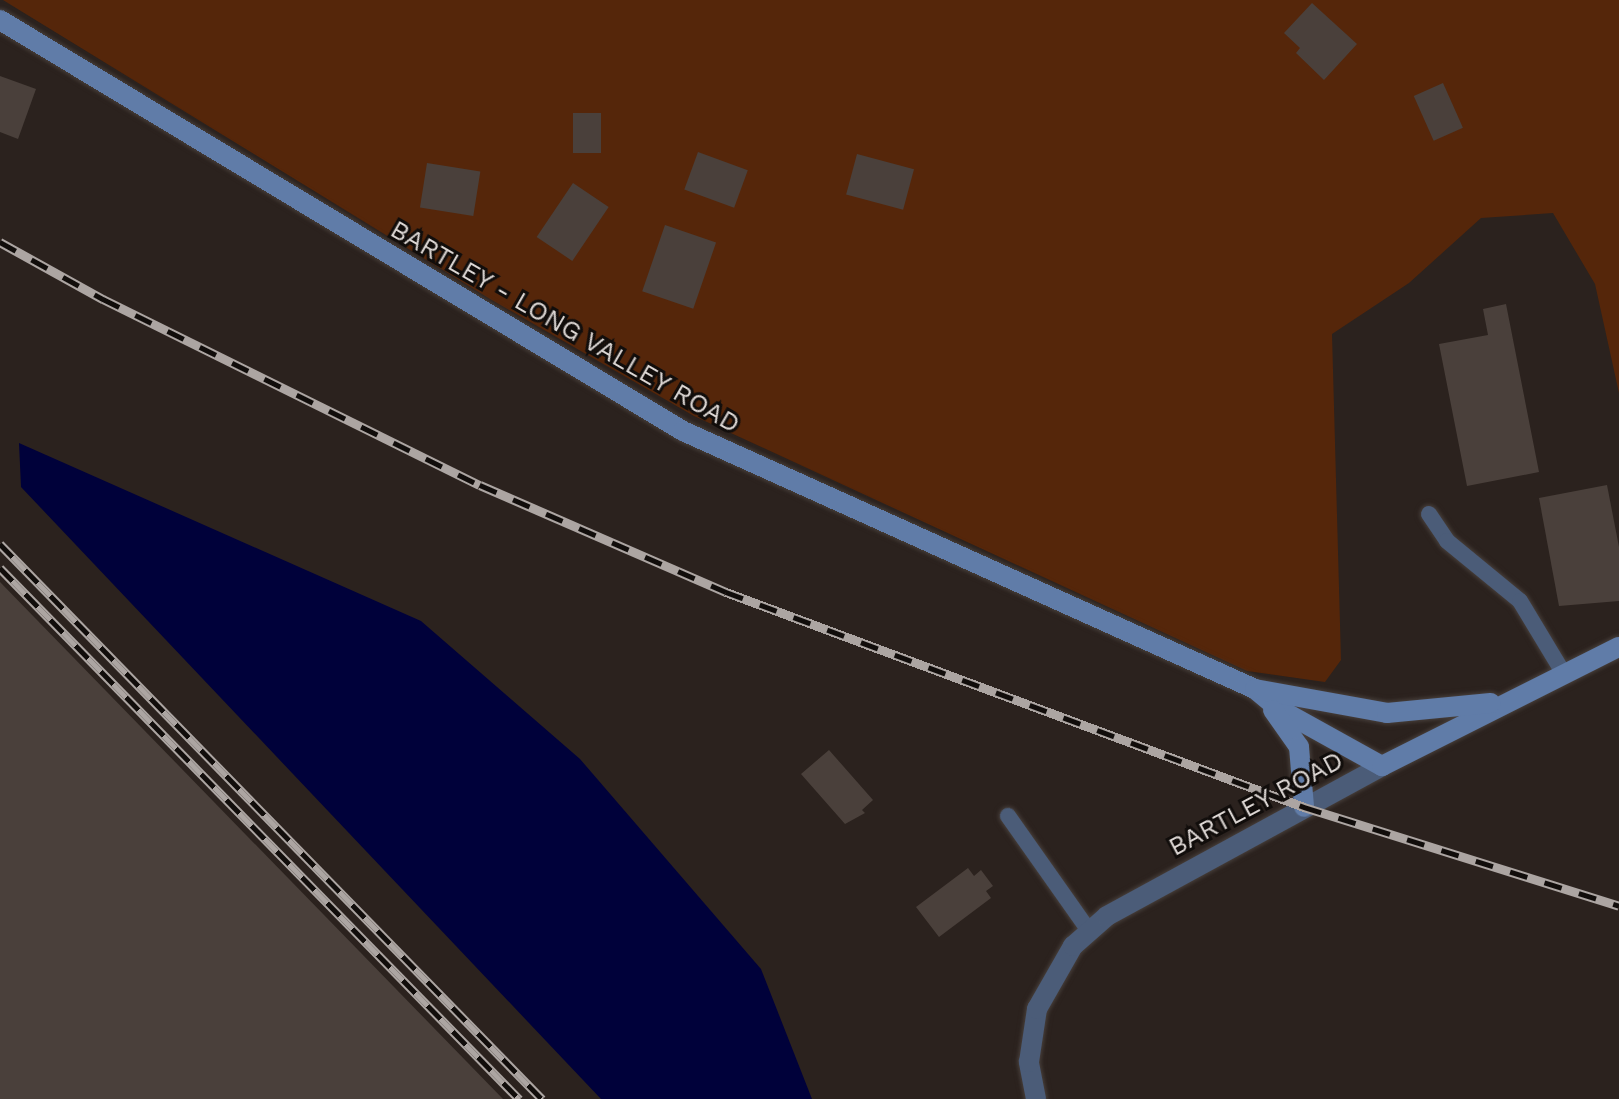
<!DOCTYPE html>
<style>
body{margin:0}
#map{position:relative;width:1619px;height:1099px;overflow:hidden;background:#2b221e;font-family:"Work Sans",sans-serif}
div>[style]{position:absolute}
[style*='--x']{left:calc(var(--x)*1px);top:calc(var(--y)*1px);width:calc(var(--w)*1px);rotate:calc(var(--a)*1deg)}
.green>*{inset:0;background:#55260a}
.water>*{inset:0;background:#00013a}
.building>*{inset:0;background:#4a403b;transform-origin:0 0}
.roads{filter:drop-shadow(0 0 2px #473f3b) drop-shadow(0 0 2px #473f3b)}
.service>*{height:16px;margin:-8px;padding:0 8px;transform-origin:8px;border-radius:8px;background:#4b5c78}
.tertiary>*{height:20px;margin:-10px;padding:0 10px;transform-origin:10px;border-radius:10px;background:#4b5c78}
.secondary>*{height:20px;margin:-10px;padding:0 10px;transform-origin:10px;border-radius:10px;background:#607ca8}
.rail>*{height:9px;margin-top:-4.5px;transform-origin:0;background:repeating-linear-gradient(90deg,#110d0b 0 18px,#aca5a2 0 36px);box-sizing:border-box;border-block:2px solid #aca5a2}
span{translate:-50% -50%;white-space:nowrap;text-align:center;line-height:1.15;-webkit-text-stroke:6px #110d0b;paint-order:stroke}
.street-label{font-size:26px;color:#dcd6d3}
</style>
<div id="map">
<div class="green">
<i style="clip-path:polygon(3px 0,1619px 0,1619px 393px,1595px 284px,1553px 213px,1481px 218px,1409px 283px,1332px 334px,1341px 660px,1325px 682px,1247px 671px,694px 416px,490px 299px)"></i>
</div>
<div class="water">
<i style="clip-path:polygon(19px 443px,421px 621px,580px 759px,761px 969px,812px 1099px,601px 1099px,21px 487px)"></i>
</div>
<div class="building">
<i style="clip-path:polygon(1312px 3px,1357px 44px,1324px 80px,1296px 53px,1300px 48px,1284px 33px)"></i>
<i style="clip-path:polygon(0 76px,36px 89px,18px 139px,0 132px)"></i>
<i style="left:1443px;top:83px;width:49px;height:32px;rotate:66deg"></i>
<i style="left:573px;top:113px;width:28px;height:40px"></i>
<i style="left:698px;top:152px;width:53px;height:40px;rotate:20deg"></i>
<i style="left:857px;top:154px;width:59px;height:42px;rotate:15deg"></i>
<i style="left:427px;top:163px;width:54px;height:45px;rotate:9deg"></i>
<i style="left:573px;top:183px;width:43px;height:65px;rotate:34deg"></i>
<i style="left:665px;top:225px;width:54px;height:70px;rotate:19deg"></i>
<i style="clip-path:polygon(1506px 304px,1539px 472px,1467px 486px,1439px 344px,1488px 335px,1483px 309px)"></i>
<i style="clip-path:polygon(1607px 485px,1619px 547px,1619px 601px,1559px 606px,1539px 498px)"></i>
<i style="clip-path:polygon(0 582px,503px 1099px,0 1099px)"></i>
<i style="clip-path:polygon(829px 750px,873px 800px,862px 810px,865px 813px,845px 824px,801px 774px)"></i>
<i style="clip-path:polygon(968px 868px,974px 876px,981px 870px,993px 886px,986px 891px,991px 898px,939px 937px,916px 907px)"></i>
</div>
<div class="roads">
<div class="service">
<i style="--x:1429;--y:514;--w:32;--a:56"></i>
<i style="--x:1447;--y:541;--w:94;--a:39.4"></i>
<i style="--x:1520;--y:601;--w:85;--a:58.9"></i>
<i style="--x:1008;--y:816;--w:141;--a:54.8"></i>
</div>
<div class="tertiary">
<i style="--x:1036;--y:1099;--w:38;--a:-101"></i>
<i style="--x:1029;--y:1062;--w:54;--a:-81.4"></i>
<i style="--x:1037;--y:1009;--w:73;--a:-60.3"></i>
<i style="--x:1073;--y:946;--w:45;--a:-41.4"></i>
<i style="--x:1107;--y:916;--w:313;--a:-28.6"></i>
</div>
<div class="secondary">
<i style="--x:0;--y:20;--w:797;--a:31.04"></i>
<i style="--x:683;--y:431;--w:627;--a:24.28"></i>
<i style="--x:1255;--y:689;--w:31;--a:40"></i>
<i style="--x:1279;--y:709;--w:118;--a:29"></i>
<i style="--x:1382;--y:766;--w:265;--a:-26.7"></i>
<i style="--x:1255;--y:689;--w:134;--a:10.3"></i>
<i style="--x:1387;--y:713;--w:104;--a:-5.5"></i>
<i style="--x:1273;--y:710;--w:45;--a:54.9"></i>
<i style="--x:1299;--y:747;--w:60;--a:85.2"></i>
</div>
</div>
<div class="rail">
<i style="--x:0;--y:242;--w:118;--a:29"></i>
<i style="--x:103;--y:299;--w:420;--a:26.3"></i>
<i style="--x:480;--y:485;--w:268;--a:23.5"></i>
<i style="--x:726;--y:592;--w:617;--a:20.4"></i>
<i style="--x:1304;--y:807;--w:330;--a:17.4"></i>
<i style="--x:0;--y:544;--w:776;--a:45.68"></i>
<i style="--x:0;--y:568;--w:743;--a:45.65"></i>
</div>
<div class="street-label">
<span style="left:565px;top:327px;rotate:30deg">BARTLEY - LONG VALLEY ROAD</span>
<span style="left:1256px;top:804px;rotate:-28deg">BARTLEY ROAD</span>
</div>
</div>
